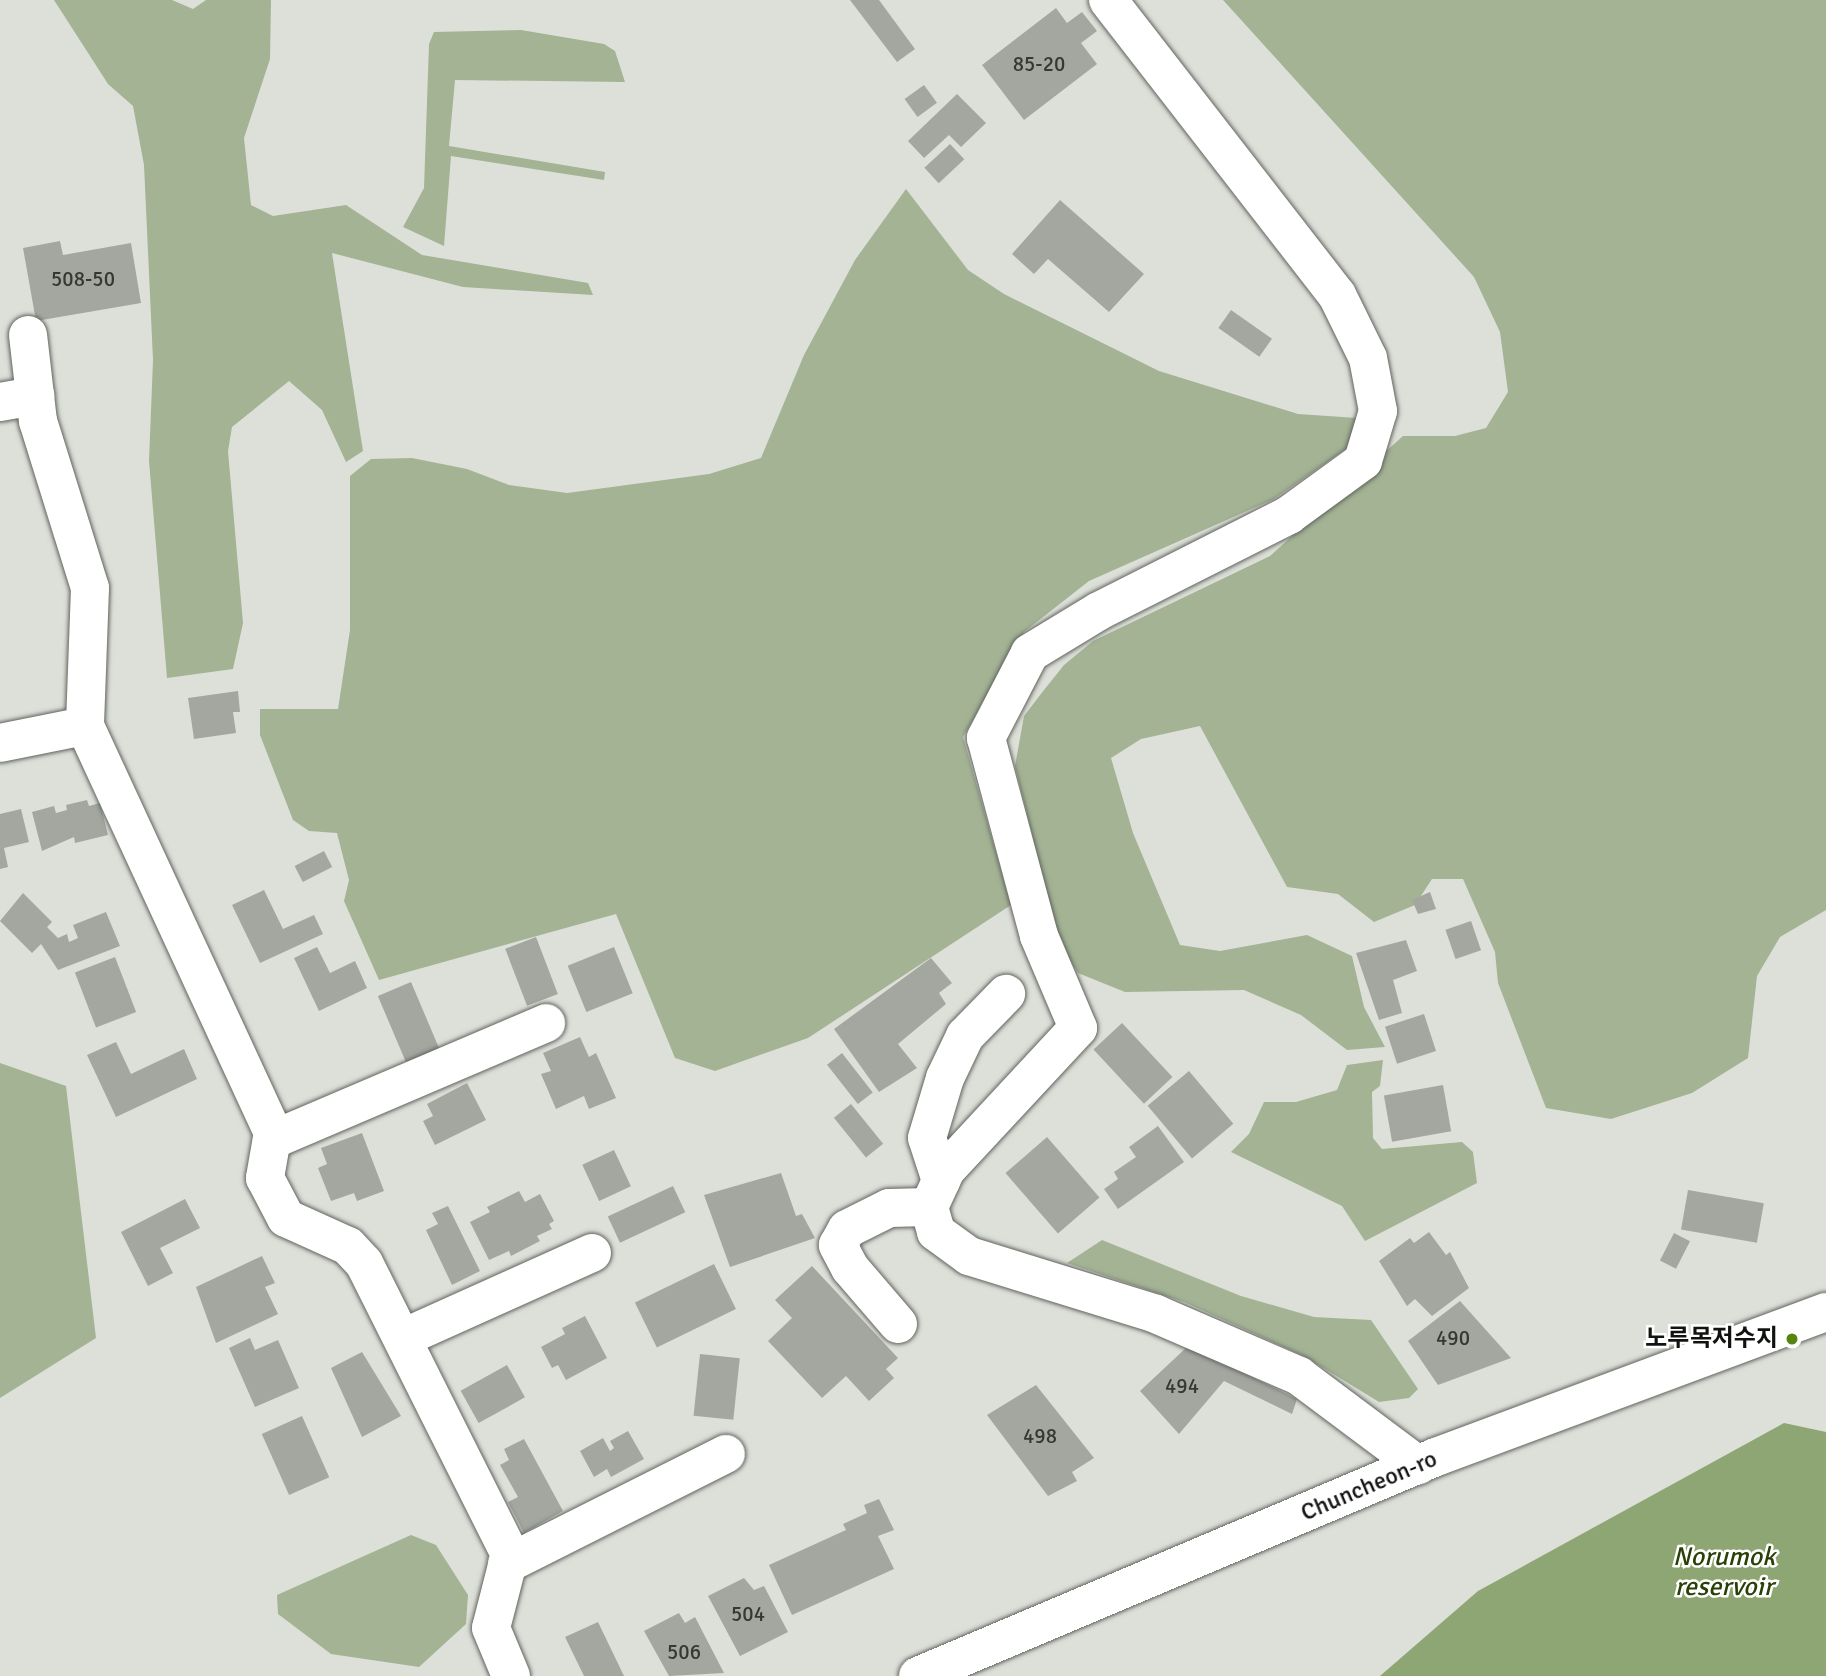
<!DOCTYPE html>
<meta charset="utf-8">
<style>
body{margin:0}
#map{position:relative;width:1826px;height:1676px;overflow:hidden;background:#dde0d9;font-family:Signika,"Noto Sans KR",sans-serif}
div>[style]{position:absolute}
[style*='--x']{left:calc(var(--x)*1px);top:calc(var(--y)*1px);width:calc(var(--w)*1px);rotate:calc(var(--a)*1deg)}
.green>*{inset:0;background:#a3b394}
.water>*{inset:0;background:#8da673}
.building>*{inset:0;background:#a3a7a0;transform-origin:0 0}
.roads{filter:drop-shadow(0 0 2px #61645e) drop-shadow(0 0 2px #61645e)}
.minor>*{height:38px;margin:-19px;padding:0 19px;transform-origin:19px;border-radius:19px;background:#fff}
.dots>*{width:19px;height:19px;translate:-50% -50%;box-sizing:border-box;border:4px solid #fff;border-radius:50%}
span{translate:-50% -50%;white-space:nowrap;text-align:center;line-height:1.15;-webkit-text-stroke:5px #fff;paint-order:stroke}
.number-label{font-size:21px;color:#363834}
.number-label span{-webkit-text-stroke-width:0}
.poi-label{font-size:24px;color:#111310;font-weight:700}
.right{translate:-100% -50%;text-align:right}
.street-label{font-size:24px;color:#111310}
.water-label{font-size:26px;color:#294006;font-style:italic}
</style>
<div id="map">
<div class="green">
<i style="clip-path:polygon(54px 0,172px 0,193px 9px,206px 0,271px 0,270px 59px,244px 138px,251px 205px,273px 216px,346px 205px,422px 255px,588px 283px,593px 295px,463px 287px,332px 253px,363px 451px,346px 462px,322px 410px,289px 381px,232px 427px,228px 451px,243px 623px,233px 669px,167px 678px,149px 461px,153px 360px,144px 165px,133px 106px,108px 84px)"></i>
<i style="clip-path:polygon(1223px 0,1826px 0,1826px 910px,1780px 937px,1757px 976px,1748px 1058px,1692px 1093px,1611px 1119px,1546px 1108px,1498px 983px,1495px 952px,1463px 879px,1432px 879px,1415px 905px,1374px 922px,1338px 894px,1287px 887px,1200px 726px,1141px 739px,1111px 758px,1133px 833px,1180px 945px,1220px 951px,1307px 935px,1352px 956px,1364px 1007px,1385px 1047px,1347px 1050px,1301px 1015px,1244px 990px,1125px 992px,1078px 973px,1059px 943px,1015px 766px,1024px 716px,1044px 690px,1064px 665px,1093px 641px,1270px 556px,1403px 436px,1455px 436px,1486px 428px,1508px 392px,1500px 332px,1474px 277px)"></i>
<i style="clip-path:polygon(521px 30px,604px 44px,615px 51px,625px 82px,455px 80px,449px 146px,605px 172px,604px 180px,451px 156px,444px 246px,403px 227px,424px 188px,429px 44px,434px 32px)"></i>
<i style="clip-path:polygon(906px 189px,968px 270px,1004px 294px,1159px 371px,1298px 414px,1357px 418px,1347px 448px,1274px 499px,1089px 581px,1024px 632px,963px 737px,1011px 905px,808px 1038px,715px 1071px,675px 1058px,616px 914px,379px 980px,344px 901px,349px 880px,337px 833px,309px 831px,293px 820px,260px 735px,260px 709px,338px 709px,350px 630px,350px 476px,371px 459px,412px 458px,467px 469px,509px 485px,567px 493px,709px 474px,761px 458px,804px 355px,855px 260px)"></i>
<i style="clip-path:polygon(1383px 1060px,1380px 1086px,1372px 1092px,1373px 1138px,1382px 1149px,1462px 1142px,1473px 1152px,1477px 1183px,1365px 1241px,1342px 1206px,1231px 1152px,1249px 1134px,1264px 1102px,1296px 1102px,1337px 1090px,1347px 1065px)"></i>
<i style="clip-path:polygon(0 1063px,66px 1086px,96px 1338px,0 1398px)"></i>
<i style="clip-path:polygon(1102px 1240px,1241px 1296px,1314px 1317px,1371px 1320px,1418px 1389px,1409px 1398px,1379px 1402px,1304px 1356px,1184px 1302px,1067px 1263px)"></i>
<i style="clip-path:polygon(411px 1535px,436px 1545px,468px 1595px,466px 1624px,419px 1667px,331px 1654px,278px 1614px,277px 1595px)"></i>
</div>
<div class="water">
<i style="clip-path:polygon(1784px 1423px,1826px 1432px,1826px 1676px,1380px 1676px,1478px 1591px)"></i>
</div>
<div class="building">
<i style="clip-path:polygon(850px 0,879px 0,915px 49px,897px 62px)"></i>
<i style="clip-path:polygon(1056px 8px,1067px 23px,1082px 12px,1097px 31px,1081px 43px,1097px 64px,1024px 120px,982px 65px)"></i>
<i style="left:924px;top:85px;width:22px;height:24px;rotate:54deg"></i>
<i style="clip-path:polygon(957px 94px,986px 123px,961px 147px,949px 135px,924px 158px,908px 141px)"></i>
<i style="left:950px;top:144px;width:21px;height:35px;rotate:47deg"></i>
<i style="clip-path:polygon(1060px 200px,1144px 274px,1109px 312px,1048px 259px,1034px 274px,1012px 254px)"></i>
<i style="clip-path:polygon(60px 241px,63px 255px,131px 243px,141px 303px,36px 321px,23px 248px)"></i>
<i style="left:1231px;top:310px;width:50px;height:22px;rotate:35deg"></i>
<i style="clip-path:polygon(238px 691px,240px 712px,233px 712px,236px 733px,194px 739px,188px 698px)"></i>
<i style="clip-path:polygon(87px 800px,89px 806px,100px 803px,108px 835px,75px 843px,74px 837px,42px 851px,32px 812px,54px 806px,56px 813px,67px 810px,66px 805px)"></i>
<i style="clip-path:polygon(21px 809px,29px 842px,4px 848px,8px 867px,0 869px,0 814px)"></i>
<i style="left:324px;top:851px;width:18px;height:33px;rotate:63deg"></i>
<i style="clip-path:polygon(264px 890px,283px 929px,314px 915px,323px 934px,260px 963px,232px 905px)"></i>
<i style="clip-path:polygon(1430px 892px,1436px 909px,1418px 914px,1412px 900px)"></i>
<i style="clip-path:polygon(23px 893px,52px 922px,47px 927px,58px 938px,67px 934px,69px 942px,78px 938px,73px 925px,106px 912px,120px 946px,58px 970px,41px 944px,32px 953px,0 921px)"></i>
<i style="left:1471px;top:921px;width:31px;height:27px;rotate:71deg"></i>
<i style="left:536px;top:937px;width:61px;height:33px;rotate:69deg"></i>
<i style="clip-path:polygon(1406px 940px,1417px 971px,1393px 980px,1402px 1013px,1379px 1020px,1356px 953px)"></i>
<i style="clip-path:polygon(317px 947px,330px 973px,355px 961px,367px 988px,319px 1011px,294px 958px)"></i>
<i style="left:614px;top:947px;width:50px;height:50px;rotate:68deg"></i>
<i style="left:115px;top:957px;width:59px;height:43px;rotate:69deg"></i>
<i style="clip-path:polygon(931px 958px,952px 983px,939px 993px,946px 1004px,898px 1044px,917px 1068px,879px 1092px,834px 1029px)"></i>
<i style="left:411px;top:982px;width:72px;height:36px;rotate:67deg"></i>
<i style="left:1424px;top:1014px;width:39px;height:41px;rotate:72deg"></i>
<i style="left:1122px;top:1023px;width:74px;height:39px;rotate:47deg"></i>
<i style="clip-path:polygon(580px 1037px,589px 1057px,596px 1053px,616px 1098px,589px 1109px,584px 1096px,556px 1109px,541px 1074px,551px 1071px,543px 1053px)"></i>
<i style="clip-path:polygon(116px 1042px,131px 1074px,184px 1049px,197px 1079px,116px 1117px,87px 1055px)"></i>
<i style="left:842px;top:1053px;width:50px;height:19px;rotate:52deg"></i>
<i style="left:1189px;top:1071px;width:69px;height:54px;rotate:50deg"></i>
<i style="clip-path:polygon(467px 1083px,486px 1120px,435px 1145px,423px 1121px,433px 1116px,427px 1104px)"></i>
<i style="left:1443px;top:1085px;width:47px;height:60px;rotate:80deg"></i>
<i style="left:851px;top:1104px;width:51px;height:22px;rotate:51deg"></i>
<i style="clip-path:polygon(1158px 1126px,1184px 1162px,1118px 1209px,1104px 1189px,1118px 1179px,1114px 1172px,1136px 1157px,1129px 1147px)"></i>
<i style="clip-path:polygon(362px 1133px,384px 1191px,357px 1201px,354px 1193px,331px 1201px,318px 1168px,327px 1164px,321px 1148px)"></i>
<i style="left:1047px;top:1137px;width:80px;height:55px;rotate:49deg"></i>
<i style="left:614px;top:1150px;width:40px;height:35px;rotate:65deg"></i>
<i style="clip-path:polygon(781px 1173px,796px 1216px,802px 1214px,815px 1238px,730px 1267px,704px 1195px)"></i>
<i style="left:673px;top:1186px;width:29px;height:72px;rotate:65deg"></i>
<i style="left:1688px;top:1190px;width:77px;height:40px;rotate:10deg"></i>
<i style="clip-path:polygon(519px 1191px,525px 1202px,540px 1194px,554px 1221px,549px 1224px,552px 1229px,537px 1236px,540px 1241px,511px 1256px,509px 1251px,489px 1260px,470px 1222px,490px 1212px,487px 1207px)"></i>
<i style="clip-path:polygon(185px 1199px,200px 1228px,160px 1248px,173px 1273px,148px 1286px,121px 1232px)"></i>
<i style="clip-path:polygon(448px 1206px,480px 1271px,452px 1285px,426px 1230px,438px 1224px,432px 1213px)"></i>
<i style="clip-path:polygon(1429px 1232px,1446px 1255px,1450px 1252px,1469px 1288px,1432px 1316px,1415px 1299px,1407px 1306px,1379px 1261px,1410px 1238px,1414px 1243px)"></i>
<i style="left:1674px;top:1233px;width:18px;height:31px;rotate:27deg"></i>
<i style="clip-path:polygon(262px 1256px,275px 1283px,265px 1287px,278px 1314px,216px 1343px,196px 1287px)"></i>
<i style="left:714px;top:1264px;width:50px;height:88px;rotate:64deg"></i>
<i style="clip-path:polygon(812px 1266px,898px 1358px,886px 1369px,894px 1378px,869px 1401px,846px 1376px,822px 1398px,768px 1341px,792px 1318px,775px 1300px)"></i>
<i style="clip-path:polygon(1460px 1301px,1511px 1358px,1438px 1385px,1408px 1341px)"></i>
<i style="clip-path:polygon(585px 1316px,607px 1358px,566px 1380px,558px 1365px,552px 1368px,541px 1347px,565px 1334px,562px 1328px)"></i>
<i style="clip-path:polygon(250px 1338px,255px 1350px,278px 1340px,299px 1388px,255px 1407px,229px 1348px)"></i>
<i style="clip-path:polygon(1188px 1346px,1297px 1399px,1292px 1414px,1224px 1381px,1179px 1434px,1140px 1391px)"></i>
<i style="clip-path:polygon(362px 1352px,401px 1416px,362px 1437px,331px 1368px)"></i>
<i style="left:700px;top:1354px;width:40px;height:62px;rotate:6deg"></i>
<i style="left:507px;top:1365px;width:37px;height:53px;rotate:61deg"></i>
<i style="clip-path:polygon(1036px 1385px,1094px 1458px,1072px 1472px,1077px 1481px,1048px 1496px,987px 1415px)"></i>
<i style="left:302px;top:1416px;width:67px;height:44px;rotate:66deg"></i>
<i style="clip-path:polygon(628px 1431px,644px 1459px,611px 1477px,607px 1469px,594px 1477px,580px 1451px,603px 1438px,610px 1451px,614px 1448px,610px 1441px)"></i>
<i style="clip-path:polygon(524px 1439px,563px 1511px,524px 1533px,508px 1502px,518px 1497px,500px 1465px,509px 1460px,504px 1449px)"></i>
<i style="clip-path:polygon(879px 1499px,894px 1530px,878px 1536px,894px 1569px,792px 1615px,769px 1565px,846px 1530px,843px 1524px,867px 1513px,864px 1505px)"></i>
<i style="clip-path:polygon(744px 1578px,754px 1590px,764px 1586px,788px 1632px,740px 1656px,708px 1596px)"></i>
<i style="clip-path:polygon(679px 1613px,685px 1623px,695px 1617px,724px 1673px,669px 1676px,644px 1631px)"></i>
<i style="clip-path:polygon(598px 1622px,624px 1676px,584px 1676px,565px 1637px)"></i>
</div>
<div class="roads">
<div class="minor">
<i style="--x:1108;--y:0;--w:373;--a:52.2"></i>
<i style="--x:1337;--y:295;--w:70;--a:63.8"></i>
<i style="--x:1368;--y:358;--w:54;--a:79.3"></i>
<i style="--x:1378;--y:411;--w:52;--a:106.7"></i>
<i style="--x:1363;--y:461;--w:92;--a:143.9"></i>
<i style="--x:1289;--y:515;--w:213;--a:153.2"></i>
<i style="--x:1099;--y:611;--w:81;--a:148.7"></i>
<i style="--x:1030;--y:653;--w:96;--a:117.4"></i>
<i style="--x:986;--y:738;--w:205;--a:75"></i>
<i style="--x:1039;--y:936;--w:100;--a:67"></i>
<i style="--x:1078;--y:1028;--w:194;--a:132.9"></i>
<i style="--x:946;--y:1170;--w:41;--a:114.7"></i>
<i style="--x:929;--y:1207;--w:26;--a:74"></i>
<i style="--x:936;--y:1232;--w:41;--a:36"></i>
<i style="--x:969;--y:1256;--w:196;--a:17.2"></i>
<i style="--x:1156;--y:1314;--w:156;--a:23.4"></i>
<i style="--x:1299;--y:1376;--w:149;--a:36.8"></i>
<i style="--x:28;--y:335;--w:87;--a:83.4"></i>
<i style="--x:38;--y:421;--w:175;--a:72.7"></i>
<i style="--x:90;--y:588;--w:138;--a:92.1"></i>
<i style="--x:85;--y:726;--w:447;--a:65.2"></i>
<i style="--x:273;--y:1132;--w:47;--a:99.9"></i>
<i style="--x:265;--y:1178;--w:45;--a:62.3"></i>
<i style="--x:286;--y:1218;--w:68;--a:24.3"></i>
<i style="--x:348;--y:1246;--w:23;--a:47"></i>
<i style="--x:364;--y:1263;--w:326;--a:63.4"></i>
<i style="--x:510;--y:1554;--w:76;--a:104.4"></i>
<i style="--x:491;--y:1628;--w:52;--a:67.4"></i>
<i style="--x:0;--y:402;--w:36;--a:-10"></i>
<i style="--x:0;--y:743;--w:87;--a:-11.3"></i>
<i style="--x:272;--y:1140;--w:298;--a:-23.1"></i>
<i style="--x:941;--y:1181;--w:45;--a:-108"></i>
<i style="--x:927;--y:1138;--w:63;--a:-73.3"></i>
<i style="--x:945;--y:1078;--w:47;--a:-64.5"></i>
<i style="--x:965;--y:1036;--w:59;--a:-45.7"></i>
<i style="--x:898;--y:1324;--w:74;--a:-130.6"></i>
<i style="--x:850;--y:1268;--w:26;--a:-118"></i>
<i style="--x:838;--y:1245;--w:18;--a:-61"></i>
<i style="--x:847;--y:1229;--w:47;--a:-26.6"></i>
<i style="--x:889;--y:1208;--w:40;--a:-1.4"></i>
<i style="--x:405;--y:1337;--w:205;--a:-24.2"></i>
<i style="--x:507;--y:1564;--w:245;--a:-26.7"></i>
<i style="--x:918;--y:1676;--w:562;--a:-22.92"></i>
<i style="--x:1436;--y:1457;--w:416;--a:-20.4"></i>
</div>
</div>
<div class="dots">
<i style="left:1792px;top:1339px;background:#57830f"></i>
</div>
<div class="number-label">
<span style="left:1039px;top:64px">85-20</span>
<span style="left:83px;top:279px">508-50</span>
<span style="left:1453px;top:1338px">490</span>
<span style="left:1182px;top:1386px">494</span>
<span style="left:1040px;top:1436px">498</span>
<span style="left:748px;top:1614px">504</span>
<span style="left:684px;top:1652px">506</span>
</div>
<div class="poi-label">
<span class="right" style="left:1778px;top:1339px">노루목저수지</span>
</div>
<div class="street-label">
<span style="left:1369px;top:1486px;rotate:-23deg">Chuncheon-ro</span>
</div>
<div class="water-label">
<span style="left:1724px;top:1573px">Norumok<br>reservoir</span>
</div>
</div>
